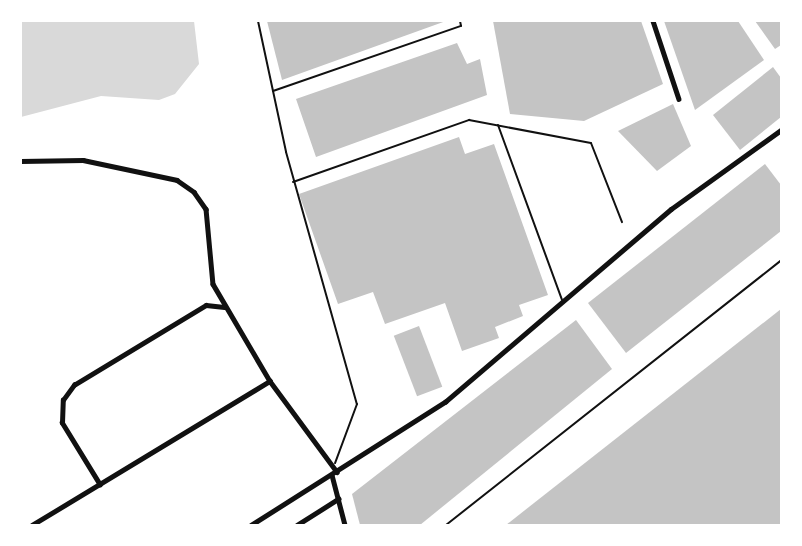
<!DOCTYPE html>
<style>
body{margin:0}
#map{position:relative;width:802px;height:546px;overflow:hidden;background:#fff;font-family:Roboto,sans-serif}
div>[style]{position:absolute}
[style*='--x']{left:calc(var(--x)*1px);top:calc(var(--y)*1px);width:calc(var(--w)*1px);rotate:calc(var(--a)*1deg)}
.water>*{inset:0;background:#d9d9d9}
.building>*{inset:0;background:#c4c4c4;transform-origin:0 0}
.service>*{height:2px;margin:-1px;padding:0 1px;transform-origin:1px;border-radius:1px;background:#111}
.minor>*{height:4.5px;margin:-2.25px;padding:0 2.25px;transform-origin:2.25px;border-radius:2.25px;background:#111}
span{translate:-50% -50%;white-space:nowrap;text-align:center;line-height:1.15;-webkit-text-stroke:4.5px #fff;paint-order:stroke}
.frame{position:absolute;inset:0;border:22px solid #fff;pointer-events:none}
</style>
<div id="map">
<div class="water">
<i style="clip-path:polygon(21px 21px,194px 21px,199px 64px,175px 94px,159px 100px,101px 96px,21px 117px)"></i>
</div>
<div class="building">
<i style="clip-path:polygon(267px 21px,446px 21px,282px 80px)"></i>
<i style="clip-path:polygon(493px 21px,641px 21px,663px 84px,584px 121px,510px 114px)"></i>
<i style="clip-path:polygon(664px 21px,738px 21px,764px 60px,695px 110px)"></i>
<i style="clip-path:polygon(755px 21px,781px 21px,781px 45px,775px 49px)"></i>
<i style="clip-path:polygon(457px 43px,467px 64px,480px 59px,487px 95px,316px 157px,296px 99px)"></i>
<i style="clip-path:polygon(773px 67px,781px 78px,781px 117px,740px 150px,713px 115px)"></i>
<i style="clip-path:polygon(673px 104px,691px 146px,657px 171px,618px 131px)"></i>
<i style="clip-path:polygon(459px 137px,465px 154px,494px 144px,548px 295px,519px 305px,523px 316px,495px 327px,499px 338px,462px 351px,445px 303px,385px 324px,373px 292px,338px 304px,299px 194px)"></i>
<i style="clip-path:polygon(765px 164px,781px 185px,781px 231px,626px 353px,588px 303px)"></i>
<i style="clip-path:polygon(781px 309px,781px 525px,506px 525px)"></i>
<i style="clip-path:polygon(576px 320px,612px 369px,420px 525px,360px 525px,352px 494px)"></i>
<i style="left:419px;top:326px;width:65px;height:27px;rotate:69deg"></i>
</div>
<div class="service">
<i style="--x:258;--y:21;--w:134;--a:77.9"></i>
<i style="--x:286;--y:152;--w:262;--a:74.3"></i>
<i style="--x:357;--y:404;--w:63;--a:110.4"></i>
<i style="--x:273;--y:91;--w:199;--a:-19.1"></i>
<i style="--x:461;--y:26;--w:5;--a:-101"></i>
<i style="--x:498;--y:125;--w:186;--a:69.9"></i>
<i style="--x:293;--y:182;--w:187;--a:-19.4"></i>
<i style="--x:469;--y:120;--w:124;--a:10.7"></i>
<i style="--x:591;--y:143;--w:85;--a:68.6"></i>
<i style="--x:446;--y:525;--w:427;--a:-38.3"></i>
</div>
<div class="minor">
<i style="--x:653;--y:21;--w:82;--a:71.6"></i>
<i style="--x:21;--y:161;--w:62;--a:-0.9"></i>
<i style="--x:83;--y:160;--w:96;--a:12"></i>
<i style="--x:177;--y:180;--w:21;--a:35"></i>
<i style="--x:194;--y:192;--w:21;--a:55"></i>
<i style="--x:206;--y:209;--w:75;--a:84.7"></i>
<i style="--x:213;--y:284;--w:113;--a:59.6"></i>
<i style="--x:270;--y:381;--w:113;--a:53.6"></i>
<i style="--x:332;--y:475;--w:52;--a:75.4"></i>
<i style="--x:100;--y:485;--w:73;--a:-121.5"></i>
<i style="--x:62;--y:423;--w:23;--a:-88"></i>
<i style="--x:63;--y:400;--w:19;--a:-54"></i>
<i style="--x:74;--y:385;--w:154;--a:-31.2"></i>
<i style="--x:206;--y:305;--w:18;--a:6"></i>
<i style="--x:32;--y:525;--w:278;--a:-31.2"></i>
<i style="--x:251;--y:525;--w:230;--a:-32.4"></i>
<i style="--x:445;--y:402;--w:297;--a:-40.5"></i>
<i style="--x:671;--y:209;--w:135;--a:-35.7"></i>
<i style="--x:297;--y:525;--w:49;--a:-32.4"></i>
</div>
<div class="frame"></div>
</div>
